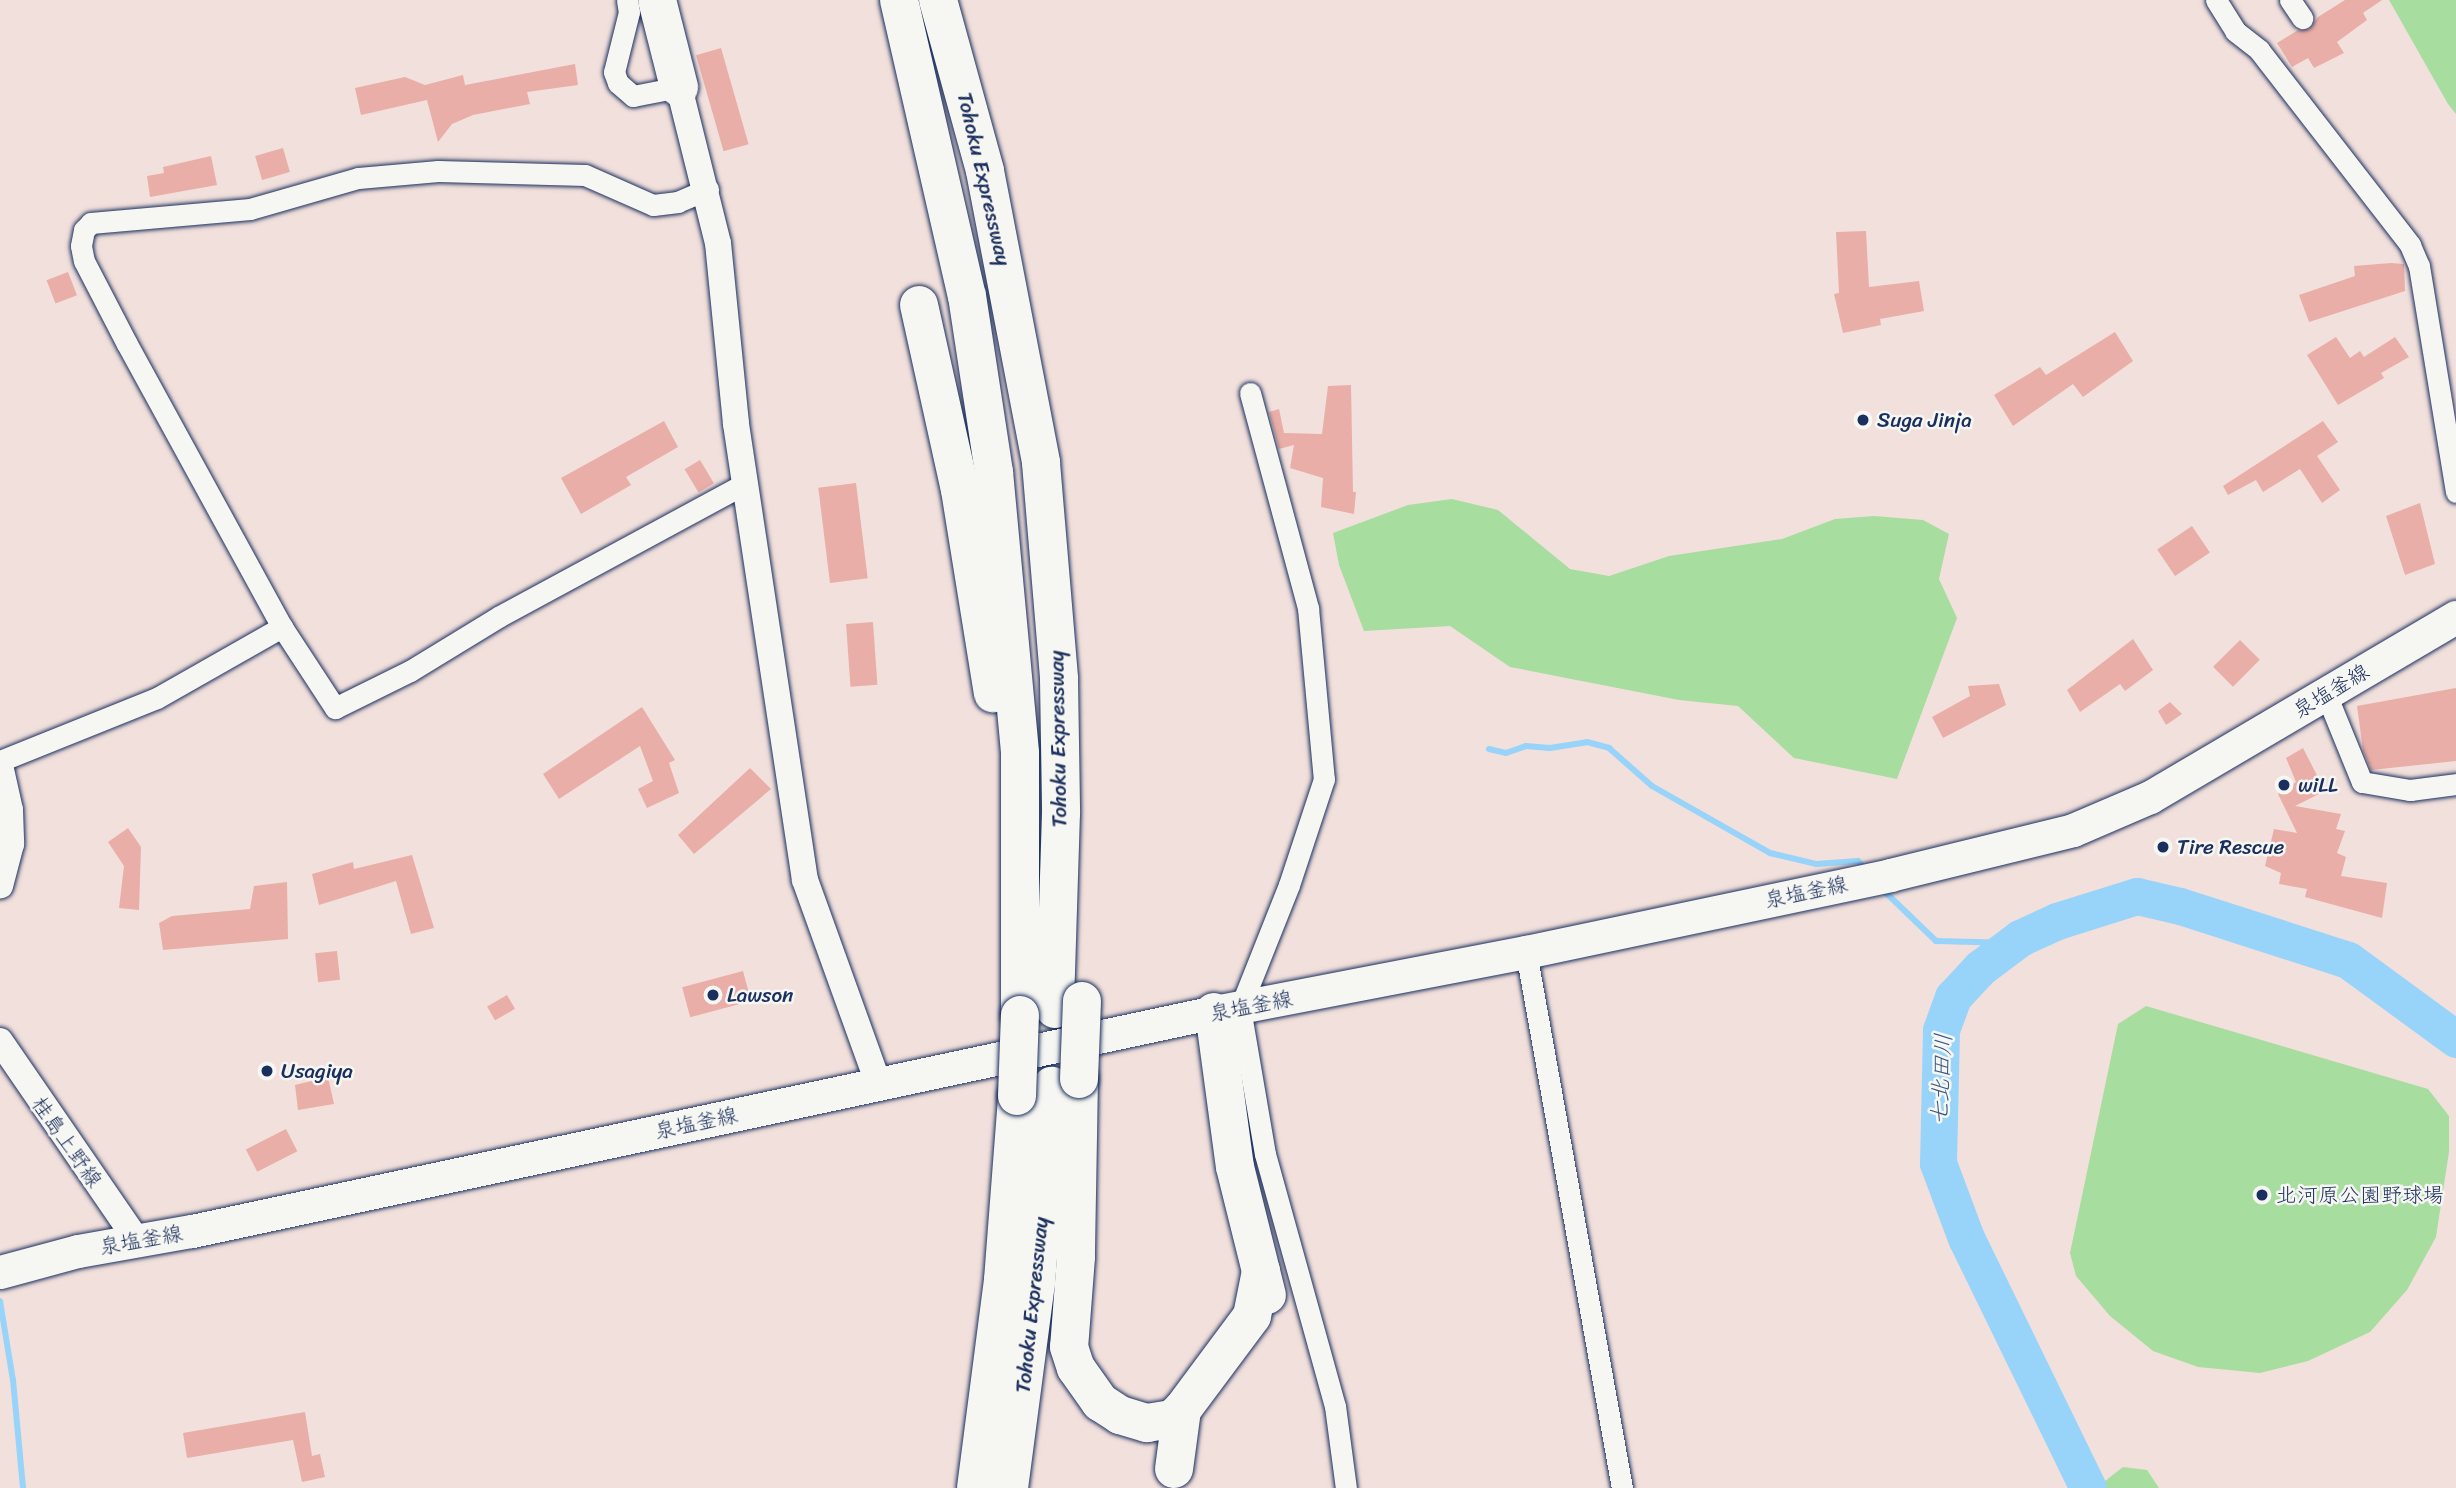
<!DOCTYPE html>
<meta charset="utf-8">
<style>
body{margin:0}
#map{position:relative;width:2456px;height:1488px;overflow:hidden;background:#f2e0dc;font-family:Sriracha,"Klee One",sans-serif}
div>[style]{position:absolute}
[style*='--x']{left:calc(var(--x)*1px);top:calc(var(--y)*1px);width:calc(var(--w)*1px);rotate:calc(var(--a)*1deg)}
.green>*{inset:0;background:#a8dda0}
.stream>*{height:6px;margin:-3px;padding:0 3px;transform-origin:3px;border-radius:3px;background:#98d4f9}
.river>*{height:37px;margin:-18.5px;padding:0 18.5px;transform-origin:18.5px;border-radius:18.5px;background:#98d4f9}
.building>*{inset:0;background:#e9aea7;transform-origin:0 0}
.roads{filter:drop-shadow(0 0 2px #1b2f5e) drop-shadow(0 0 2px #1b2f5e)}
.minor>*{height:21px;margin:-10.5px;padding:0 10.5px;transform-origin:10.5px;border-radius:10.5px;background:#f6f6f2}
.tertiary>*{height:26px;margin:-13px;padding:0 13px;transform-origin:13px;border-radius:13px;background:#f6f6f2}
.primary>*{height:33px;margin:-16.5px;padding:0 16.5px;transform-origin:16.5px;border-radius:16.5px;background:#f6f6f2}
.motorway>*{height:38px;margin:-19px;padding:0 19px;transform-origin:19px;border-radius:19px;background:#f6f6f2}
.bridges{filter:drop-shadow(0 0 2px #1b2f5e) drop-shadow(0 0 2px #1b2f5e)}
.motorway-bridge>*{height:38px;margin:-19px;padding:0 19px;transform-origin:19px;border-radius:19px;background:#f6f6f2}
.dots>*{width:19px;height:19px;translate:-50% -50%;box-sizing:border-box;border:4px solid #f6f6f2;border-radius:50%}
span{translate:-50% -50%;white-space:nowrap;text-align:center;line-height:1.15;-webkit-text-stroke:5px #f6f6f2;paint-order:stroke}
.street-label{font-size:21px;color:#1b2f5e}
.poi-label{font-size:21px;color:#1b2f5e}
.left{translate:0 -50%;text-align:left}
.water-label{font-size:23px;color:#3a5885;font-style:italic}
</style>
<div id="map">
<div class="green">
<i style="clip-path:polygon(2389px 0,2456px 0,2456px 114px,2448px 104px)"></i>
<i style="clip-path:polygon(1452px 499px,1498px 510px,1570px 569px,1609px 576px,1669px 556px,1782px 539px,1835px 519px,1874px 516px,1923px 520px,1949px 534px,1939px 579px,1957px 618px,1897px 779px,1794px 758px,1738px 706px,1679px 700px,1510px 667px,1450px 626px,1364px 631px,1339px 565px,1333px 533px,1408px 505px)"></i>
<i style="clip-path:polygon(2146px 1006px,2428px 1089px,2449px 1116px,2449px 1152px,2436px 1237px,2407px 1290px,2370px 1332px,2308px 1361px,2260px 1373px,2198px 1367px,2153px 1351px,2110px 1316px,2076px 1276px,2070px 1253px,2118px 1024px)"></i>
<i style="clip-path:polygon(2123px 1467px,2147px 1470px,2159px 1488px,2096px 1488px)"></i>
</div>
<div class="stream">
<i style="--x:1489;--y:749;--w:17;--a:13"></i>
<i style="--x:1506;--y:753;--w:21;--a:-19"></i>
<i style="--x:1526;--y:746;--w:24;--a:5"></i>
<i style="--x:1550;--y:748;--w:37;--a:-9"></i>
<i style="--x:1587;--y:742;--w:23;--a:15"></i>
<i style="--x:1609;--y:748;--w:57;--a:41.5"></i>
<i style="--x:1652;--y:786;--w:136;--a:29.6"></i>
<i style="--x:1770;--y:853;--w:47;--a:13.4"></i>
<i style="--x:1816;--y:864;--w:42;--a:-4.1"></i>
<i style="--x:1858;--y:861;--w:12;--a:48"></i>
<i style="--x:1882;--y:889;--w:75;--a:43.9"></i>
<i style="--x:1936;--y:941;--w:78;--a:1.5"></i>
<i style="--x:0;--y:1301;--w:80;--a:80.7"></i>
<i style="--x:13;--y:1380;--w:108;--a:84.7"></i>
</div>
<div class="river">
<i style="--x:2088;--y:1488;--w:278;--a:-116"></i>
<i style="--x:1966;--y:1238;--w:80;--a:-110.5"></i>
<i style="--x:1938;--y:1163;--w:133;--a:-88.7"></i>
<i style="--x:1941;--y:1030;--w:35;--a:-70"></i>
<i style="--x:1953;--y:997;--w:40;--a:-47"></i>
<i style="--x:1980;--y:968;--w:50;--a:-36.9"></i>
<i style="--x:2020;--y:938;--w:41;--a:-24.7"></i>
<i style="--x:2057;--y:921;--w:84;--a:-17.4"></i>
<i style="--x:2137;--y:896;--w:44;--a:13.1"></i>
<i style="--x:2180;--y:906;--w:176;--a:17.8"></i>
<i style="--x:2348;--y:960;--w:134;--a:36.2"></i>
</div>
<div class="building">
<i style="clip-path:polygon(2345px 0,2382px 0,2363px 13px,2367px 20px,2337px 42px,2344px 53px,2314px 68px,2308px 58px,2292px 67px,2277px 43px,2298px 30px,2309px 29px,2318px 17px)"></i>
<i style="left:721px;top:48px;width:100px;height:26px;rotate:74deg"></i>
<i style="clip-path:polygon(575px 64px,578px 85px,527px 92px,530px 104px,473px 115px,452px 124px,438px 142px,427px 100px,361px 115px,355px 88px,405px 77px,425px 85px,463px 75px,465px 85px)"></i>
<i style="left:283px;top:148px;width:25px;height:29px;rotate:74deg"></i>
<i style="clip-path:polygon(211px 156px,217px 185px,150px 197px,147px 176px,164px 173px,163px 167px)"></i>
<i style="clip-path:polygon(1866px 231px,1869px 287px,1919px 281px,1924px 311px,1880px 319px,1881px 325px,1843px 333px,1834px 294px,1839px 293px,1836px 232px)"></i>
<i style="clip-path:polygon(2391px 263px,2404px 264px,2405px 291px,2309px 322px,2299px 295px,2355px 276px,2354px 266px)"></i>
<i style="left:68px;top:272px;width:25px;height:23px;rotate:69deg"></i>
<i style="clip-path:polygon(2115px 332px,2133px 361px,2083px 397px,2073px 384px,2013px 426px,1994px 395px,2040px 367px,2046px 375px)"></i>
<i style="clip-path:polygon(2336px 337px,2350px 358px,2360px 351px,2364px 357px,2395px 337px,2409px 357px,2381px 373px,2384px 378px,2338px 405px,2307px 355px)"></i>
<i style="clip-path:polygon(1351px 385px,1353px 492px,1356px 492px,1354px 514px,1321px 507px,1323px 478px,1290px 468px,1294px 445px,1279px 449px,1269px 412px,1279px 409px,1284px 433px,1322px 434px,1328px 386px)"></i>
<i style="clip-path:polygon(664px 421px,678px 447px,626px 477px,631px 485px,581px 514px,561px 478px)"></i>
<i style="clip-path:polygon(2323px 421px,2338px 442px,2317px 456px,2340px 490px,2322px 503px,2300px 469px,2263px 492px,2256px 480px,2228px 495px,2223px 486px)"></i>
<i style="left:700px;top:460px;width:27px;height:18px;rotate:59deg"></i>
<i style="left:856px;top:483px;width:96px;height:38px;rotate:83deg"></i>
<i style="clip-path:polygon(2420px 503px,2435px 564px,2405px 575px,2386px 516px)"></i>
<i style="left:2192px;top:526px;width:32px;height:42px;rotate:56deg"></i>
<i style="left:873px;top:622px;width:63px;height:27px;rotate:86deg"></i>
<i style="clip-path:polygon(2133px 639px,2153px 670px,2125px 691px,2120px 684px,2080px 712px,2067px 690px)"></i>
<i style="left:2240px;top:640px;width:28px;height:38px;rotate:45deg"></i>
<i style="clip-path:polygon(1999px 684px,2006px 705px,1943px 738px,1932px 717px,1970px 696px,1968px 686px)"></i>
<i style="clip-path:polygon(2456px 688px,2456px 761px,2371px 770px,2363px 750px,2357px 706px)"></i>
<i style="clip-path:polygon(2170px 702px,2182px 714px,2166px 725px,2158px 711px)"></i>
<i style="clip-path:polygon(642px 707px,675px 760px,669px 763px,679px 793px,647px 808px,638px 789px,653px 781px,640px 746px,559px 799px,543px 774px)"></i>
<i style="clip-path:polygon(2303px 748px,2325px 791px,2295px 806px,2341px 814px,2336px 829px,2345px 831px,2337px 853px,2346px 857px,2341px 876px,2387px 883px,2382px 918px,2305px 897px,2307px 889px,2279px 884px,2281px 873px,2265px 866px,2274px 829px,2297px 833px,2278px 794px,2296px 782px,2286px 758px)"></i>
<i style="clip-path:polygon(750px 768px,771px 789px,694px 854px,678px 835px)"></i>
<i style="clip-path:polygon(128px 828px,141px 847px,139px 910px,119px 908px,124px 866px,108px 842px)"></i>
<i style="clip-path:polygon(412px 855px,434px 928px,411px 934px,396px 881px,319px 905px,312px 874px,353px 862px,354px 869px)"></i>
<i style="clip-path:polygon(287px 882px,288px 939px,163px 950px,159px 923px,172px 916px,250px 909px,254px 886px)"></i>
<i style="left:337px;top:951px;width:29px;height:22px;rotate:84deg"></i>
<i style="left:743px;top:971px;width:31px;height:63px;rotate:75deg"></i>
<i style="left:507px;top:995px;width:16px;height:23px;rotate:60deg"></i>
<i style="clip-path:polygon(328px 1077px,334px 1104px,298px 1110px,295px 1085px)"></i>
<i style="left:286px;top:1129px;width:25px;height:45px;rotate:63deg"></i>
<i style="clip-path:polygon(305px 1412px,312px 1456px,320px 1454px,325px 1477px,302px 1482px,293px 1440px,187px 1458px,183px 1433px)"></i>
</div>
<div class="roads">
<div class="minor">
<i style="--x:627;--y:0;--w:12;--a:81"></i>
<i style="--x:629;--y:12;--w:62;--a:104"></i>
<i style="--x:614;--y:72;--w:12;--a:70"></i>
<i style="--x:618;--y:83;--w:20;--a:41"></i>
<i style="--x:633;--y:96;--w:47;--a:-11.1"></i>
<i style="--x:2216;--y:0;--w:36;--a:58"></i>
<i style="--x:2235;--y:31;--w:31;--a:38"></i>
<i style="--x:2259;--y:50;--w:247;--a:52.2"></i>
<i style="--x:2410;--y:245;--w:23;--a:67"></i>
<i style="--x:2419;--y:266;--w:229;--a:80.7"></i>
<i style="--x:2290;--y:0;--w:22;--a:56"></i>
<i style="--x:708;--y:189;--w:33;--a:157"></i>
<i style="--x:678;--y:202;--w:25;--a:173"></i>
<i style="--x:653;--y:205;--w:74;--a:-156.2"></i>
<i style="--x:585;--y:175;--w:147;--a:-178.4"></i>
<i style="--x:438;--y:171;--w:80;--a:175"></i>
<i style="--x:358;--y:178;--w:112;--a:164"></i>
<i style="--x:250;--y:209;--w:160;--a:175"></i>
<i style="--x:91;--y:223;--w:10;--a:135"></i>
<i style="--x:84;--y:230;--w:16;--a:101"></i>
<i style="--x:81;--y:246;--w:15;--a:79"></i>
<i style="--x:84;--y:261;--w:93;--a:62.6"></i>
<i style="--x:127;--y:344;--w:323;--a:61.3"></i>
<i style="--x:282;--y:627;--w:97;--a:56.8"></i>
<i style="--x:335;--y:708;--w:84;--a:-26.3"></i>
<i style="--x:410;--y:671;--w:105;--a:-31.4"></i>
<i style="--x:500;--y:616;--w:277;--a:-28.4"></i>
<i style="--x:1250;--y:393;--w:223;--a:74.9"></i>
<i style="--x:1308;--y:608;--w:172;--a:84.7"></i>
<i style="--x:1324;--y:779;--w:112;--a:108.3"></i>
<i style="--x:1289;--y:885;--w:132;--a:111.7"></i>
<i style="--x:1240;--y:1008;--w:148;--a:80.3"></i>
<i style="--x:1265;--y:1154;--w:262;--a:74.5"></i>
<i style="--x:1335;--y:1406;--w:83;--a:82.4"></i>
<i style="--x:2326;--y:694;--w:95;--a:67.8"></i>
<i style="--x:2362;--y:782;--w:49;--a:9.5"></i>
<i style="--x:2410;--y:790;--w:46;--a:-7.4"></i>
<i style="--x:0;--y:761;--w:169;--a:-21.9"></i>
<i style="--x:157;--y:698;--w:144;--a:-29.6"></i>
<i style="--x:1526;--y:952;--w:545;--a:79.85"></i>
</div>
<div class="tertiary">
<i style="--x:679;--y:87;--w:161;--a:76"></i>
<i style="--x:718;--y:243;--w:182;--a:84.3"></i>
<i style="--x:736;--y:424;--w:461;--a:81.4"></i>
<i style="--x:805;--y:880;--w:216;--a:70.2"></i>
<i style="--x:0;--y:765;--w:46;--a:77.5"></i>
<i style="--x:10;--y:810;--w:34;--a:88"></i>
<i style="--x:11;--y:844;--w:43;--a:104.7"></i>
<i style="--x:0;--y:1041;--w:244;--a:55.5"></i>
</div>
<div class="primary">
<i style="--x:0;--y:1272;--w:81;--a:-15.1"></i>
<i style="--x:78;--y:1251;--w:116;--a:-10"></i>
<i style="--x:192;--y:1231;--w:1045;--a:-12.09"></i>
<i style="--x:1214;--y:1012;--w:318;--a:-10.9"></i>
<i style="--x:1526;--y:952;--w:372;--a:-11.9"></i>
<i style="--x:1890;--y:875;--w:188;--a:-13.8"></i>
<i style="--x:2073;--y:830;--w:84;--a:-23.2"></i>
<i style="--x:2150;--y:797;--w:355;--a:-30.5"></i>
</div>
<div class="motorway">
<i style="--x:657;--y:0;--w:90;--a:75.8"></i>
<i style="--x:899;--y:0;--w:304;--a:77.1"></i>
<i style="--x:967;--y:296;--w:178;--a:81.3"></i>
<i style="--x:994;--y:472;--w:282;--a:84.7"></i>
<i style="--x:1020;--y:753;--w:262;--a:90"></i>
<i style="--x:938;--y:0;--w:177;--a:74.6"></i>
<i style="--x:985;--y:171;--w:297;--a:79.1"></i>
<i style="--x:1041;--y:463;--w:217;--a:85.2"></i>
<i style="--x:1059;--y:679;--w:134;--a:89.1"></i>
<i style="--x:1061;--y:813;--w:196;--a:91.8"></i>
<i style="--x:919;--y:305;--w:189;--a:77.5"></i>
<i style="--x:960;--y:490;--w:206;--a:80.8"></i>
<i style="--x:1214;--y:1012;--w:156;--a:82.3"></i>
<i style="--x:1235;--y:1167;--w:132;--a:76"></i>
<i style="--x:1079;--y:1079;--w:178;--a:91"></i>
<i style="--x:1076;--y:1257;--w:90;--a:94.4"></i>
<i style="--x:1069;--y:1347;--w:22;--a:72"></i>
<i style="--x:1076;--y:1368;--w:42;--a:54.8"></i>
<i style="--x:1100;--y:1402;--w:24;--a:33"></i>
<i style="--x:1120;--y:1415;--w:28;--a:17"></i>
<i style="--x:1147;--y:1423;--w:25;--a:-9"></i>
<i style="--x:1172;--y:1419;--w:13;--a:-42"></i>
<i style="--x:1182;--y:1410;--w:117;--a:-53.3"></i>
<i style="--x:1252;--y:1316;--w:46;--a:-78.7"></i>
<i style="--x:1174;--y:1469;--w:60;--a:-82.3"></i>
<i style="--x:976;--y:1488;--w:210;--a:-82.6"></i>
<i style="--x:1003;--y:1280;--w:185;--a:-85.6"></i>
<i style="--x:1009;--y:1488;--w:207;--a:-82.5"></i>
<i style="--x:1036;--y:1283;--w:198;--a:-85.4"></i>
</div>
</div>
<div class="bridges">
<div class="motorway-bridge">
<i style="--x:1079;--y:1079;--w:78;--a:-87.8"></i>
<i style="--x:1017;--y:1096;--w:81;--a:-87.9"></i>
</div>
</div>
<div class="dots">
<i style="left:1863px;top:420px;background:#1b2f5e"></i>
<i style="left:2284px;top:785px;background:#1b2f5e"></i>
<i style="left:2163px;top:847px;background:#1b2f5e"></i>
<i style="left:713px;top:995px;background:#1b2f5e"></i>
<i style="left:267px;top:1071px;background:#1b2f5e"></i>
<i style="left:2262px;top:1195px;background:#1b2f5e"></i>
</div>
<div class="street-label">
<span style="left:984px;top:179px;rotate:77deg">Tohoku Expressway</span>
<span style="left:2331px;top:691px;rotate:-31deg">泉塩釜線</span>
<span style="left:1058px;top:739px;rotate:-91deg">Tohoku Expressway</span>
<span style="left:1806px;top:892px;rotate:-12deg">泉塩釜線</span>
<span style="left:1251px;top:1006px;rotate:-11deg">泉塩釜線</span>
<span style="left:696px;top:1123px;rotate:-12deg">泉塩釜線</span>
<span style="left:67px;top:1142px;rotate:55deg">桂島上野線</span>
<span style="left:141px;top:1240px;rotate:-10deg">泉塩釜線</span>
<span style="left:1032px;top:1305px;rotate:-84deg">Tohoku Expressway</span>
</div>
<div class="poi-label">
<span class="left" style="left:1877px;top:420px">Suga Jinja</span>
<span class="left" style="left:2298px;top:785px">wiLL</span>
<span class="left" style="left:2177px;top:847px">Tire Rescue</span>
<span class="left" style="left:727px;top:995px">Lawson</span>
<span class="left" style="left:281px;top:1071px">Usagiya</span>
<span class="left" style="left:2276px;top:1195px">北河原公園野球場</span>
</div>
<div class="water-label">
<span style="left:1942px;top:1079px;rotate:-87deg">七北田川</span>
</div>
</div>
